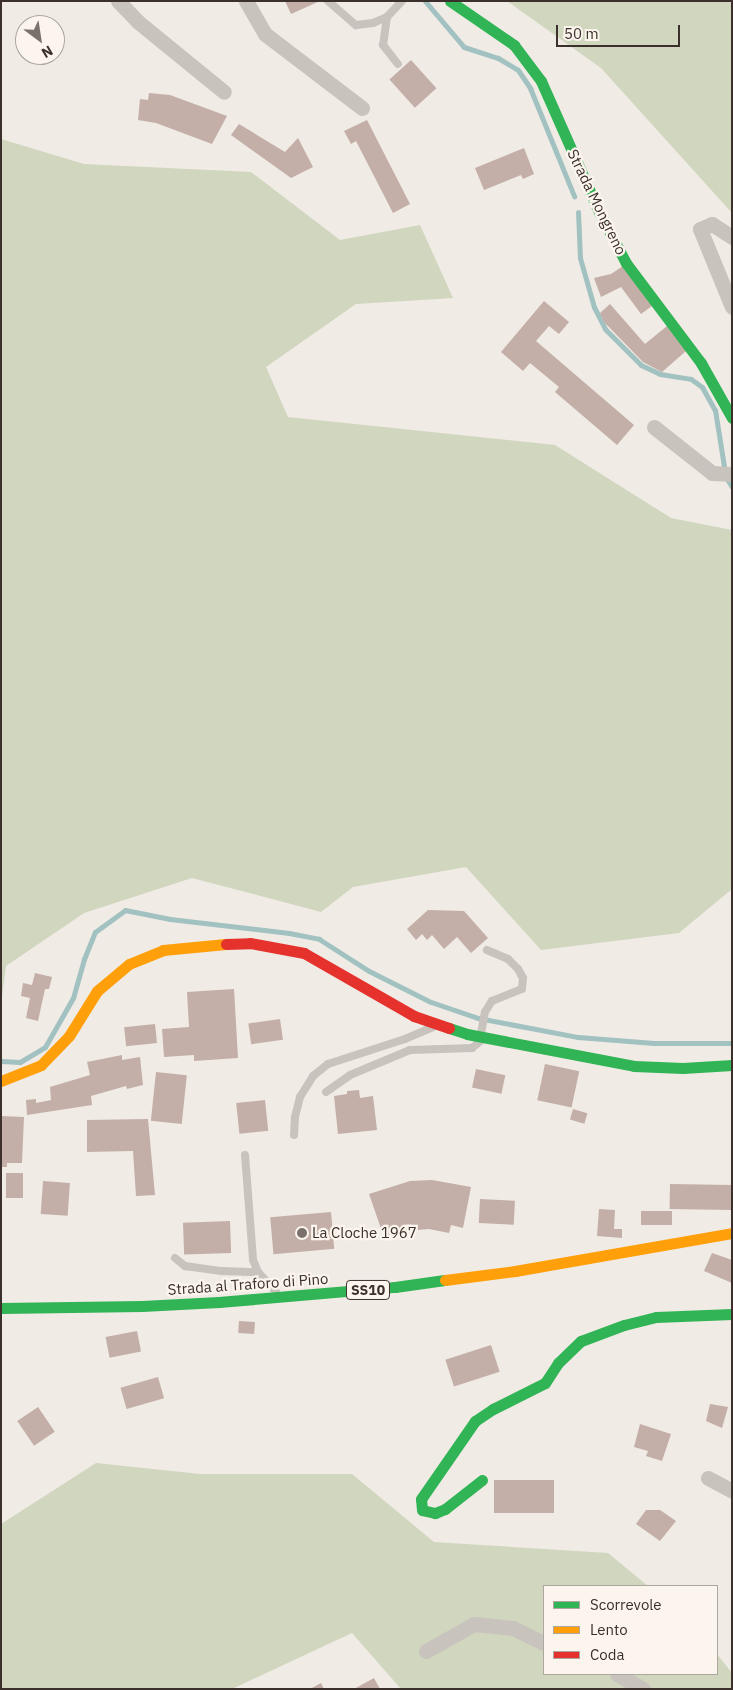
<!DOCTYPE html>
<style>
body{margin:0}
#map{position:relative;width:733px;height:1690px;overflow:hidden;background:#f0ebe5;font-family:"IBM Plex Sans",sans-serif}
div>[style]{position:absolute}
[style*='--x']{left:calc(var(--x)*1px);top:calc(var(--y)*1px);width:calc(var(--w)*1px);rotate:calc(var(--a)*1deg)}
.green>*{inset:0;background:#d1d6bf}
.stream>*{height:5px;margin:-2.5px;padding:0 2.5px;transform-origin:2.5px;border-radius:2.5px;background:#a1c2c1}
.building>*{inset:0;background:#c3afa7;transform-origin:0 0}
.lane>*{height:8px;margin:-4px;padding:0 4px;transform-origin:4px;border-radius:4px;background:#c9c3be}
.street>*{height:15px;margin:-7.5px;padding:0 7.5px;transform-origin:7.5px;border-radius:7.5px;background:#c9c3be}
.fast>*{height:11px;margin:-5.5px;padding:0 5.5px;transform-origin:5.5px;border-radius:5.5px;background:#30b455}
.slow>*{height:11px;margin:-5.5px;padding:0 5.5px;transform-origin:5.5px;border-radius:5.5px;background:#ff9f0a}
.jam>*{height:11px;margin:-5.5px;padding:0 5.5px;transform-origin:5.5px;border-radius:5.5px;background:#e5322d}
.dots>*{width:14px;height:14px;translate:-50% -50%;box-sizing:border-box;border:2px solid #fbf5ee;border-radius:50%}
span{translate:-50% -50%;white-space:nowrap;text-align:center;line-height:1.15;-webkit-text-stroke:4.5px #fbf5ee;paint-order:stroke}
.shield-label span{padding:1px 4px;background:#fbf5ee;border:1px solid;border-radius:4px;-webkit-text-stroke-width:0}
.shield-label{font-size:14px;color:#3b302b;font-weight:700}
.street-label{font-size:15px;color:#3b302b}
.poi-label{font-size:15px;color:#3b302b}
.left{translate:0 -50%;text-align:left}
.frame{position:absolute;inset:0;border:2px solid #3b302b;pointer-events:none}
.legend{position:absolute;left:543px;top:1585px;width:175px;height:90px;box-sizing:border-box;background:#fbf5ee;border:1px solid #aea6a0;margin:0;padding:6px 9px;list-style:none;font-size:15px;color:#3b302b}
.legend li{display:flex;align-items:center;gap:10px;height:25px}
.legend b{width:25px;border:1px solid #aea6a0}
.north{position:absolute;left:15px;top:15px;width:50px;height:50px;box-sizing:border-box;background:#fbf5ee;border:1px solid #aea6a0;border-radius:50%;rotate:149deg;font-size:14px;font-weight:700;line-height:20px;text-align:center;color:#3b302b}
.north::after{content:'';display:block;margin:auto;width:18px;height:22px;background:#7a716c;clip-path:polygon(50% 0,100% 100%,50% 72%,0 100%)}
.scale{position:absolute;left:556px;top:25px;width:124px;height:22px;box-sizing:border-box;border:2px solid #3b302b;border-top:0;padding-left:6px;font-size:15px;line-height:18px;white-space:nowrap;color:#3b302b;-webkit-text-stroke:4px #fbf5ee;paint-order:stroke}
</style>
<div id="map">
<div class="green">
<i style="clip-path:polygon(507px 1px,732px 1px,732px 213px,601px 68px)"></i>
<i style="clip-path:polygon(1px 139px,84px 164px,251px 172px,340px 240px,420px 225px,453px 298px,356px 304px,266px 367px,288px 417px,555px 445px,671px 518px,732px 530px,732px 889px,679px 933px,541px 950px,466px 867px,353px 887px,321px 912px,192px 878px,84px 913px,6px 966px,1px 1005px)"></i>
<i style="clip-path:polygon(96px 1463px,200px 1474px,352px 1474px,434px 1542px,608px 1553px,648px 1586px,544px 1586px,544px 1674px,717px 1674px,717px 1654px,732px 1673px,732px 1689px,401px 1689px,352px 1633px,232px 1689px,1px 1689px,1px 1524px)"></i>
</div>
<div class="stream">
<i style="--x:425;--y:1;--w:60;--a:49.7"></i>
<i style="--x:464;--y:47;--w:36;--a:18"></i>
<i style="--x:498;--y:58;--w:23;--a:31"></i>
<i style="--x:518;--y:70;--w:22;--a:56"></i>
<i style="--x:530;--y:88;--w:117;--a:67.8"></i>
<i style="--x:578;--y:212;--w:46;--a:87.5"></i>
<i style="--x:580;--y:258;--w:51;--a:74.1"></i>
<i style="--x:594;--y:307;--w:25;--a:63"></i>
<i style="--x:605;--y:329;--w:51;--a:45"></i>
<i style="--x:641;--y:365;--w:21;--a:25"></i>
<i style="--x:660;--y:374;--w:31;--a:9"></i>
<i style="--x:691;--y:379;--w:14;--a:36"></i>
<i style="--x:702;--y:387;--w:26;--a:61"></i>
<i style="--x:715;--y:410;--w:57;--a:80.9"></i>
<i style="--x:727;--y:479;--w:9;--a:58"></i>
<i style="--x:1;--y:1061;--w:19;--a:3"></i>
<i style="--x:20;--y:1062;--w:29;--a:-31"></i>
<i style="--x:45;--y:1047;--w:56;--a:-60.3"></i>
<i style="--x:73;--y:998;--w:41;--a:-74.2"></i>
<i style="--x:84;--y:959;--w:29;--a:-68"></i>
<i style="--x:95;--y:932;--w:37;--a:-36"></i>
<i style="--x:125;--y:910;--w:46;--a:11.3"></i>
<i style="--x:170;--y:919;--w:120;--a:6.7"></i>
<i style="--x:289;--y:933;--w:31;--a:11"></i>
<i style="--x:319;--y:939;--w:59;--a:32.6"></i>
<i style="--x:369;--y:971;--w:69;--a:26.6"></i>
<i style="--x:431;--y:1002;--w:50;--a:18.8"></i>
<i style="--x:478;--y:1018;--w:102;--a:10.8"></i>
<i style="--x:578;--y:1037;--w:76;--a:4.5"></i>
<i style="--x:654;--y:1043;--w:78;--a:0"></i>
</div>
<div class="building">
<i style="clip-path:polygon(285px 1px,320px 1px,291px 14px)"></i>
<i style="left:411px;top:60px;width:38px;height:29px;rotate:48deg"></i>
<i style="clip-path:polygon(149px 93px,170px 95px,227px 116px,212px 144px,156px 123px,138px 120px,140px 99px,148px 100px)"></i>
<i style="clip-path:polygon(367px 120px,410px 204px,393px 213px,356px 141px,351px 144px,344px 131px)"></i>
<i style="clip-path:polygon(239px 124px,285px 152px,298px 138px,313px 167px,291px 178px,231px 135px)"></i>
<i style="clip-path:polygon(524px 148px,534px 174px,523px 179px,521px 175px,484px 190px,475px 168px)"></i>
<i style="clip-path:polygon(623px 266px,652px 306px,641px 314px,621px 287px,601px 297px,594px 278px,611px 274px)"></i>
<i style="clip-path:polygon(544px 301px,569px 322px,559px 334px,549px 326px,536px 341px,634px 425px,617px 445px,555px 392px,559px 387px,530px 363px,523px 371px,501px 352px)"></i>
<i style="clip-path:polygon(610px 304px,645px 344px,667px 326px,686px 351px,662px 372px,643px 362px,604px 322px,600px 313px)"></i>
<i style="clip-path:polygon(428px 910px,464px 911px,488px 938px,471px 953px,457px 937px,444px 949px,432px 935px,427px 940px,422px 934px,416px 940px,407px 929px)"></i>
<i style="clip-path:polygon(35px 973px,52px 977px,49px 989px,45px 989px,38px 1021px,26px 1018px,30px 998px,21px 996px,23px 983px,32px 985px)"></i>
<i style="clip-path:polygon(234px 989px,238px 1058px,194px 1061px,194px 1055px,164px 1057px,162px 1029px,189px 1027px,187px 992px)"></i>
<i style="left:280px;top:1019px;width:21px;height:32px;rotate:82deg"></i>
<i style="left:155px;top:1024px;width:19px;height:31px;rotate:84deg"></i>
<i style="clip-path:polygon(122px 1055px,122px 1060px,140px 1057px,143px 1085px,127px 1089px,126px 1086px,91px 1096px,92px 1105px,27px 1115px,26px 1100px,36px 1099px,36px 1103px,51px 1100px,50px 1087px,90px 1075px,87px 1062px)"></i>
<i style="left:545px;top:1064px;width:35px;height:37px;rotate:12deg"></i>
<i style="left:476px;top:1069px;width:30px;height:19px;rotate:12deg"></i>
<i style="left:156px;top:1072px;width:31px;height:49px;rotate:6deg"></i>
<i style="clip-path:polygon(359px 1090px,360px 1098px,373px 1096px,377px 1130px,338px 1134px,334px 1096px,347px 1094px,347px 1091px)"></i>
<i style="left:265px;top:1100px;width:31px;height:29px;rotate:84deg"></i>
<i style="left:573px;top:1109px;width:15px;height:11px;rotate:16deg"></i>
<i style="clip-path:polygon(1px 1116px,24px 1117px,22px 1163px,7px 1163px,7px 1167px,1px 1167px)"></i>
<i style="clip-path:polygon(148px 1119px,155px 1195px,136px 1196px,133px 1151px,87px 1152px,87px 1120px)"></i>
<i style="left:6px;top:1173px;width:17px;height:25px"></i>
<i style="clip-path:polygon(432px 1180px,471px 1187px,463px 1228px,451px 1225px,449px 1233px,429px 1229px,417px 1230px,385px 1240px,369px 1194px,410px 1181px)"></i>
<i style="left:43px;top:1181px;width:27px;height:33px;rotate:4deg"></i>
<i style="left:670px;top:1184px;width:62px;height:25px;rotate:1deg"></i>
<i style="left:480px;top:1199px;width:35px;height:24px;rotate:3deg"></i>
<i style="clip-path:polygon(599px 1209px,615px 1210px,614px 1229px,622px 1229px,622px 1238px,597px 1236px)"></i>
<i style="left:641px;top:1211px;width:31px;height:14px"></i>
<i style="left:331px;top:1212px;width:37px;height:61px;rotate:85deg"></i>
<i style="left:230px;top:1221px;width:32px;height:47px;rotate:88deg"></i>
<i style="clip-path:polygon(712px 1253px,732px 1260px,732px 1283px,704px 1271px)"></i>
<i style="left:239px;top:1321px;width:16px;height:12px;rotate:4deg"></i>
<i style="left:137px;top:1331px;width:21px;height:32px;rotate:79deg"></i>
<i style="left:491px;top:1345px;width:28px;height:48px;rotate:72deg"></i>
<i style="left:158px;top:1377px;width:22px;height:39px;rotate:74deg"></i>
<i style="clip-path:polygon(710px 1404px,728px 1407px,722px 1428px,706px 1421px)"></i>
<i style="left:38px;top:1407px;width:30px;height:25px;rotate:56deg"></i>
<i style="clip-path:polygon(640px 1424px,671px 1434px,662px 1461px,646px 1456px,648px 1451px,634px 1447px)"></i>
<i style="left:494px;top:1480px;width:60px;height:33px"></i>
<i style="clip-path:polygon(646px 1510px,660px 1510px,676px 1521px,660px 1541px,636px 1524px)"></i>
<i style="clip-path:polygon(374px 1678px,380px 1689px,354px 1689px)"></i>
<i style="clip-path:polygon(321px 1683px,324px 1689px,310px 1689px)"></i>
</div>
<div class="lane">
<i style="--x:328;--y:1;--w:37;--a:41"></i>
<i style="--x:356;--y:25;--w:17;--a:-7"></i>
<i style="--x:373;--y:23;--w:15;--a:-23"></i>
<i style="--x:387;--y:17;--w:22;--a:-47"></i>
<i style="--x:387;--y:17;--w:28;--a:98"></i>
<i style="--x:383;--y:45;--w:24;--a:52"></i>
<i style="--x:481;--y:1034;--w:22;--a:-80"></i>
<i style="--x:485;--y:1012;--w:13;--a:-58"></i>
<i style="--x:492;--y:1001;--w:32;--a:-22"></i>
<i style="--x:522;--y:989;--w:11;--a:-85"></i>
<i style="--x:523;--y:978;--w:10;--a:-119"></i>
<i style="--x:518;--y:969;--w:14;--a:-135"></i>
<i style="--x:508;--y:959;--w:23;--a:-157"></i>
<i style="--x:326;--y:1092;--w:29;--a:-35"></i>
<i style="--x:350;--y:1075;--w:65;--a:-22.6"></i>
<i style="--x:410;--y:1050;--w:62;--a:-1.8"></i>
<i style="--x:472;--y:1048;--w:13;--a:-39"></i>
<i style="--x:294;--y:1135;--w:18;--a:-87"></i>
<i style="--x:295;--y:1117;--w:21;--a:-76"></i>
<i style="--x:300;--y:1097;--w:25;--a:-58"></i>
<i style="--x:313;--y:1076;--w:19;--a:-39"></i>
<i style="--x:328;--y:1064;--w:81;--a:-18"></i>
<i style="--x:405;--y:1039;--w:30;--a:-23"></i>
<i style="--x:245;--y:1155;--w:105;--a:85.6"></i>
<i style="--x:253;--y:1260;--w:13;--a:67"></i>
<i style="--x:258;--y:1272;--w:27;--a:48"></i>
<i style="--x:175;--y:1258;--w:13;--a:39"></i>
<i style="--x:185;--y:1266;--w:37;--a:8"></i>
<i style="--x:222;--y:1271;--w:36;--a:2"></i>
</div>
<div class="street">
<i style="--x:118;--y:1;--w:28;--a:46"></i>
<i style="--x:137;--y:21;--w:112;--a:39.2"></i>
<i style="--x:246;--y:1;--w:38;--a:60"></i>
<i style="--x:265;--y:34;--w:122;--a:37.3"></i>
<i style="--x:732;--y:237;--w:24;--a:-147"></i>
<i style="--x:712;--y:224;--w:13;--a:157"></i>
<i style="--x:700;--y:229;--w:84;--a:67.7"></i>
<i style="--x:654;--y:427;--w:74;--a:38.4"></i>
<i style="--x:712;--y:473;--w:20;--a:3"></i>
<i style="--x:708;--y:1478;--w:27;--a:28"></i>
<i style="--x:426;--y:1651;--w:55;--a:-29.4"></i>
<i style="--x:474;--y:1624;--w:39;--a:6"></i>
<i style="--x:513;--y:1628;--w:34;--a:26"></i>
<i style="--x:617;--y:1674;--w:30;--a:30"></i>
</div>
<div class="fast">
<i style="--x:450;--y:1;--w:78;--a:34.5"></i>
<i style="--x:514;--y:45;--w:45;--a:53.1"></i>
<i style="--x:541;--y:81;--w:143;--a:66.1"></i>
<i style="--x:599;--y:212;--w:58;--a:62.1"></i>
<i style="--x:626;--y:263;--w:125;--a:53.1"></i>
<i style="--x:701;--y:363;--w:63;--a:60.6"></i>
<i style="--x:449;--y:1028;--w:19;--a:18"></i>
<i style="--x:467;--y:1034;--w:170;--a:10.8"></i>
<i style="--x:634;--y:1066;--w:49;--a:2.3"></i>
<i style="--x:683;--y:1068;--w:49;--a:-3.5"></i>
<i style="--x:1;--y:1308;--w:141;--a:-0.8"></i>
<i style="--x:142;--y:1306;--w:77;--a:-3"></i>
<i style="--x:219;--y:1302;--w:177;--a:-4.9"></i>
<i style="--x:395;--y:1287;--w:50;--a:-8"></i>
<i style="--x:482;--y:1480;--w:47;--a:141.9"></i>
<i style="--x:445;--y:1509;--w:11;--a:158"></i>
<i style="--x:435;--y:1513;--w:13;--a:-167"></i>
<i style="--x:422;--y:1510;--w:11;--a:-95"></i>
<i style="--x:421;--y:1499;--w:95;--a:-55.3"></i>
<i style="--x:475;--y:1421;--w:22;--a:-34"></i>
<i style="--x:493;--y:1409;--w:58;--a:-26.6"></i>
<i style="--x:545;--y:1383;--w:24;--a:-57"></i>
<i style="--x:558;--y:1363;--w:32;--a:-44"></i>
<i style="--x:581;--y:1341;--w:46;--a:-20.4"></i>
<i style="--x:624;--y:1325;--w:33;--a:-14"></i>
<i style="--x:656;--y:1317;--w:76;--a:-2.3"></i>
</div>
<div class="slow">
<i style="--x:1;--y:1081;--w:43;--a:-21.8"></i>
<i style="--x:41;--y:1065;--w:40;--a:-46"></i>
<i style="--x:69;--y:1036;--w:53;--a:-58.1"></i>
<i style="--x:97;--y:991;--w:42;--a:-40.2"></i>
<i style="--x:129;--y:964;--w:37;--a:-22"></i>
<i style="--x:163;--y:950;--w:63;--a:-5.4"></i>
<i style="--x:445;--y:1280;--w:71;--a:-7.3"></i>
<i style="--x:515;--y:1271;--w:220;--a:-9.9"></i>
</div>
<div class="jam">
<i style="--x:226;--y:944;--w:24;--a:-2"></i>
<i style="--x:250;--y:943;--w:55;--a:10.5"></i>
<i style="--x:304;--y:953;--w:127;--a:29.8"></i>
<i style="--x:414;--y:1016;--w:37;--a:19"></i>
</div>
<div class="dots">
<i style="left:302px;top:1233px;background:#7a716c"></i>
</div>
<div class="shield-label">
<span style="left:368px;top:1290px">SS10</span>
</div>
<div class="street-label">
<span style="left:597px;top:202px;rotate:64deg">Strada Mongreno</span>
<span style="left:248px;top:1284px;rotate:-4deg">Strada al Traforo di Pino</span>
</div>
<div class="poi-label">
<span class="left" style="left:312px;top:1233px">La Cloche 1967</span>
</div>
<div class="frame"></div>
<ul class="legend">
<li><b style="height:6px;background:#30b455"></b>Scorrevole</li>
<li><b style="height:6px;background:#ff9f0a"></b>Lento</li>
<li><b style="height:6px;background:#e5322d"></b>Coda</li>
</ul>
<div class="north">N</div>
<div class="scale">50 m</div>
</div>
